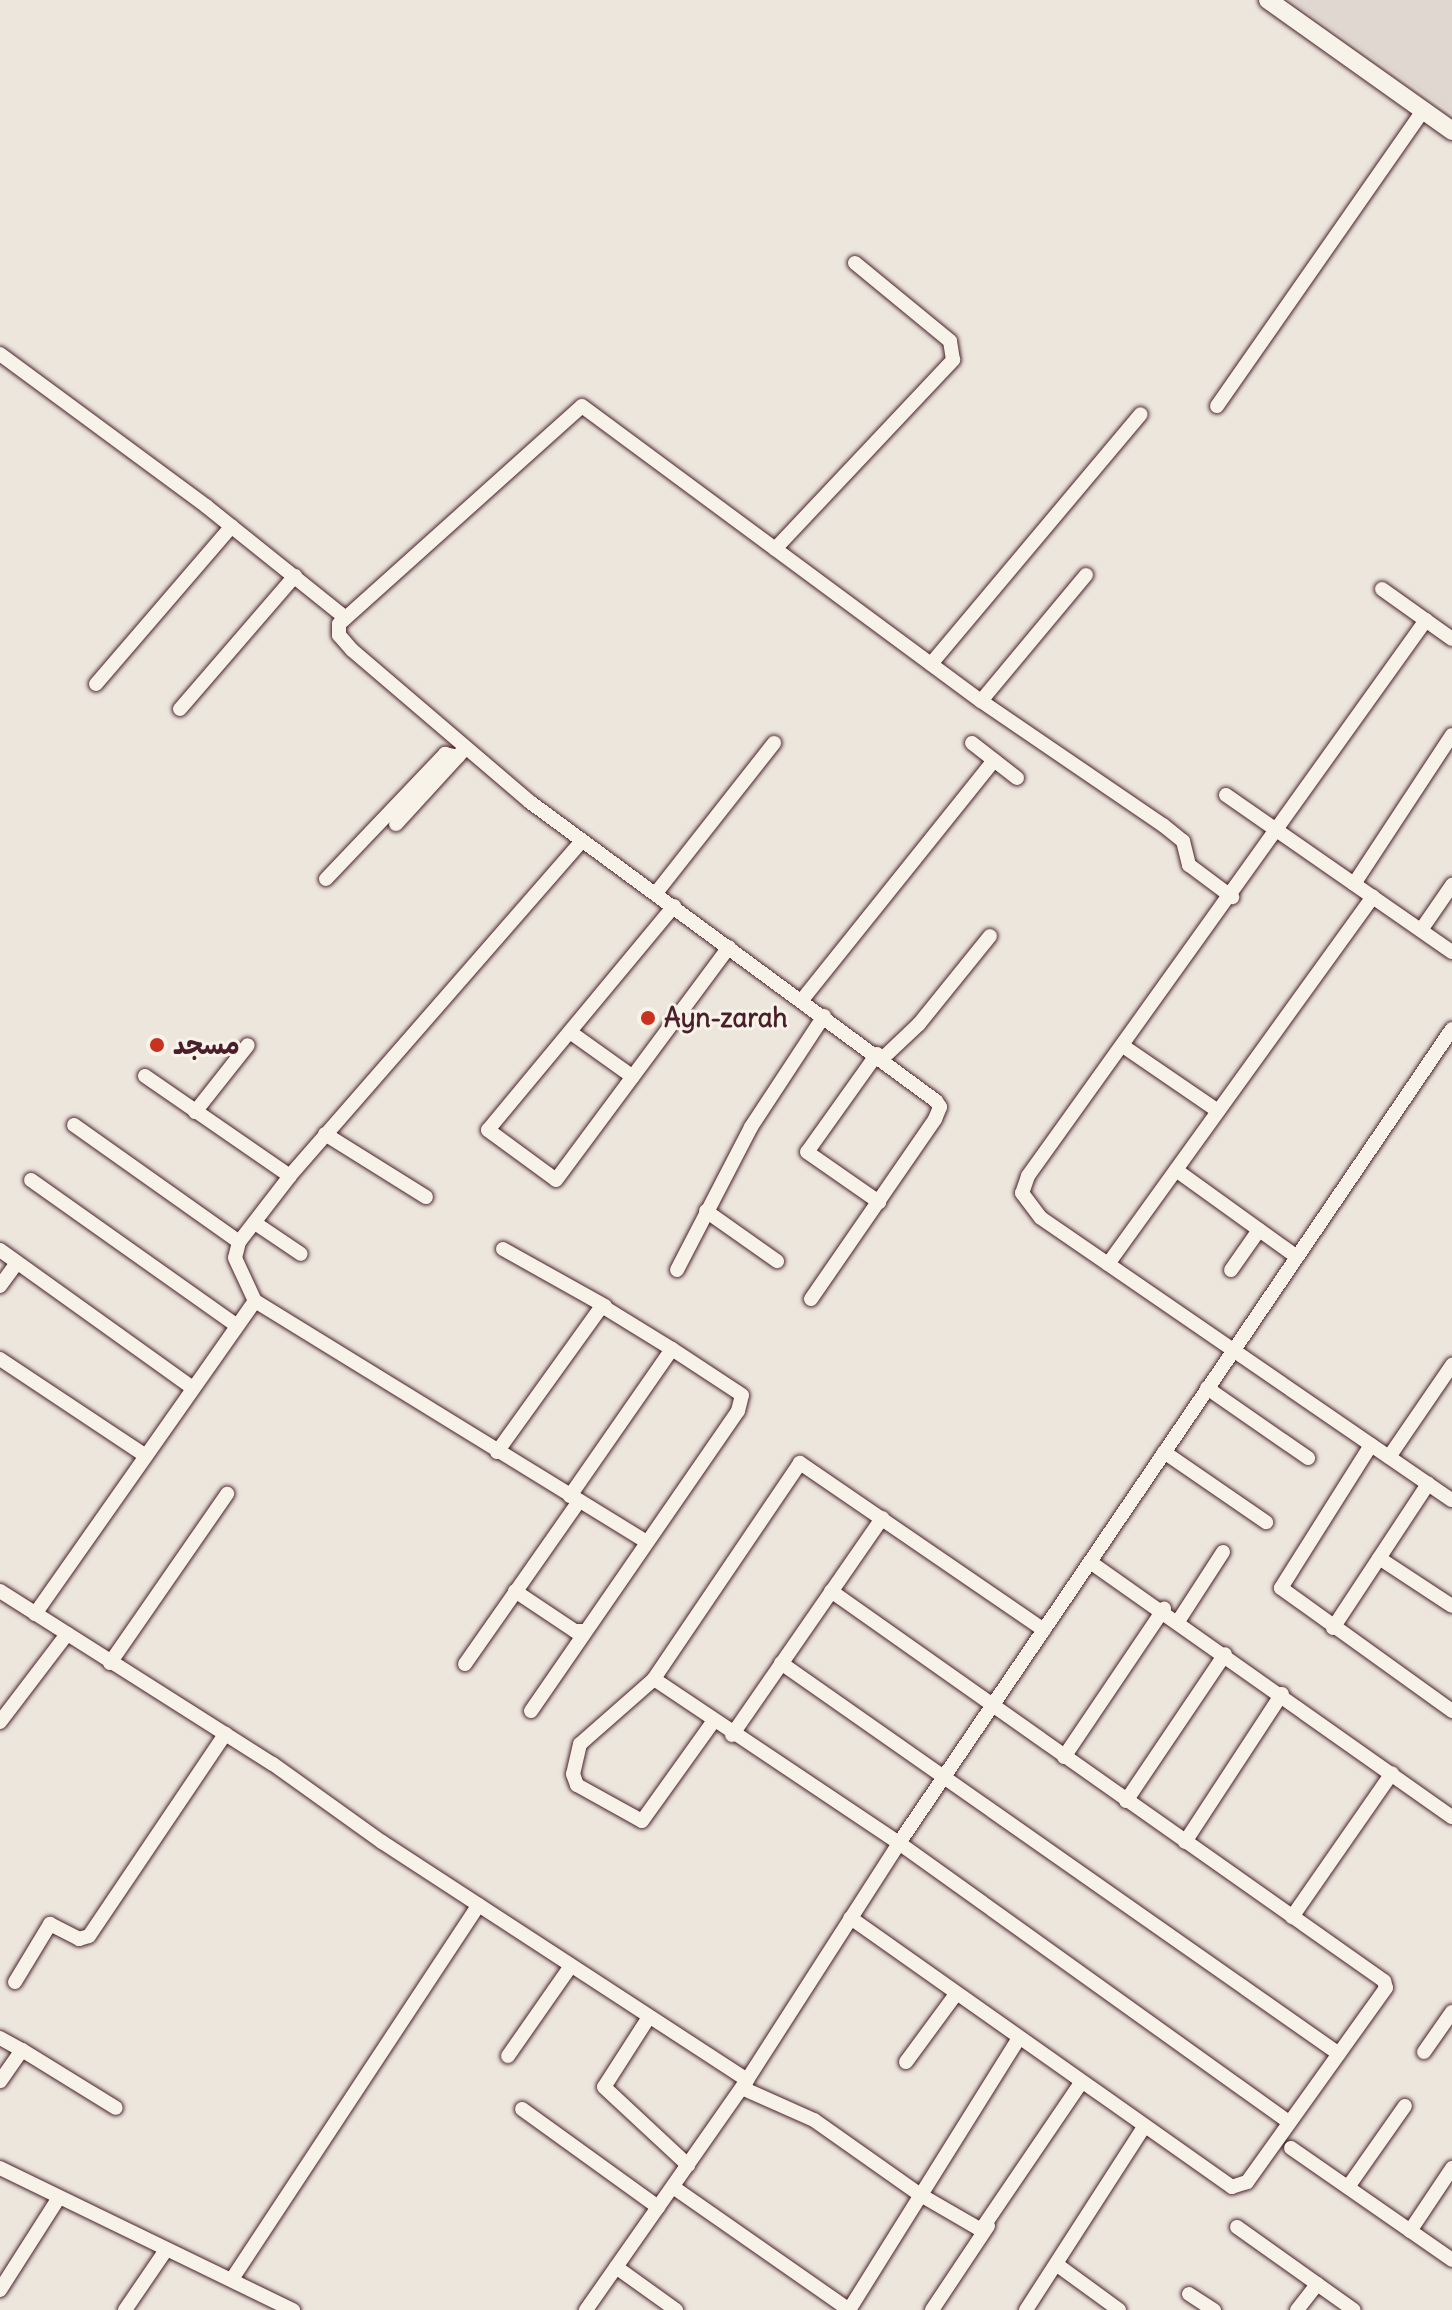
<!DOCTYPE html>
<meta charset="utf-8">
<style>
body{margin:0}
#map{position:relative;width:1452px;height:2310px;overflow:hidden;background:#ece6dd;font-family:Delius,"Playpen Sans Arabic",sans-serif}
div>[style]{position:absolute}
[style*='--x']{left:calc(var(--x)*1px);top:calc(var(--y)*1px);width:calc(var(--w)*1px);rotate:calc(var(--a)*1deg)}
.built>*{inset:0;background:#e0d7d0}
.roads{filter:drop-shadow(0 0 2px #4a1f2b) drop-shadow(0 0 2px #4a1f2b)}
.minor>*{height:14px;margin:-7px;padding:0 7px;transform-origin:7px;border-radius:7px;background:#f7f3e8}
.major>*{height:18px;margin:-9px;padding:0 9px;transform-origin:9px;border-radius:9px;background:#f7f3e8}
.dots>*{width:22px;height:22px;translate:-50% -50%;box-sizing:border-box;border:4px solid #f7f3e8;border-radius:50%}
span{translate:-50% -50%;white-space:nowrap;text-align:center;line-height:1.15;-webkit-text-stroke:6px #f7f3e8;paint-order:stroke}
.poi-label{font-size:26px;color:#4a1f2b;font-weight:700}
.left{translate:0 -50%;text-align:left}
</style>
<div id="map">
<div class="built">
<i style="clip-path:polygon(1290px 0,1452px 0,1452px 113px)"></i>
</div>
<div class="roads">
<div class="minor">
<i style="--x:0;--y:354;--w:256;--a:36.4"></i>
<i style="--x:206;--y:506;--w:179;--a:38.7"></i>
<i style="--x:1217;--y:406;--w:360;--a:-55.1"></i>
<i style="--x:775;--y:549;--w:260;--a:-46.7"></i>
<i style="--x:953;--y:360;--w:19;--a:-99"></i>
<i style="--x:950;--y:341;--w:123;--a:-140.6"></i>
<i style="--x:1382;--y:589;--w:86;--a:35.5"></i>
<i style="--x:1426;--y:620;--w:684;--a:125.6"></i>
<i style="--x:1028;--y:1176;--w:18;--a:109"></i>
<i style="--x:1022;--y:1193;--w:31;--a:53"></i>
<i style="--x:1041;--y:1218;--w:498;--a:34.5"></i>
<i style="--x:931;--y:664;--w:326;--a:-50"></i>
<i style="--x:96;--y:684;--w:208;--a:-49.3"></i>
<i style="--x:981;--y:701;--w:220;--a:34.3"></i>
<i style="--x:1163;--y:825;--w:26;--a:39"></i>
<i style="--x:1183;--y:841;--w:25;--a:76"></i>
<i style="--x:1189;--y:865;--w:54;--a:36.7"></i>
<i style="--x:180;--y:709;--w:176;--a:-49.2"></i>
<i style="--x:972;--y:743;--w:57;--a:37.9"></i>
<i style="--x:1226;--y:795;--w:275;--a:34.8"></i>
<i style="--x:396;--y:824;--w:98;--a:-47.5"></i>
<i style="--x:581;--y:842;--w:443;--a:131.1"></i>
<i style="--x:290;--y:1176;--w:83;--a:127.7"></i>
<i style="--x:239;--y:1242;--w:16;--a:104"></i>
<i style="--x:235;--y:1258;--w:47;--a:65.1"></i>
<i style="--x:255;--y:1301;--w:458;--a:31.6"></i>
<i style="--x:326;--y:879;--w:173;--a:-46.4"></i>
<i style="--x:445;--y:754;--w:13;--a:13"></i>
<i style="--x:1354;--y:884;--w:178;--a:-56.7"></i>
<i style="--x:656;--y:893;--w:191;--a:-51.8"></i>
<i style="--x:674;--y:906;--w:291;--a:129.7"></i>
<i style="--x:488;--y:1130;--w:84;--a:36.3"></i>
<i style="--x:556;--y:1180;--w:290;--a:-53.4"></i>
<i style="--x:1421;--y:930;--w:55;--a:-55.4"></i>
<i style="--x:802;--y:1000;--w:307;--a:-51.3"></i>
<i style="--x:570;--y:1032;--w:77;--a:35.5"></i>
<i style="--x:1123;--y:1046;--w:115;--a:34.4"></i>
<i style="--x:877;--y:1054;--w:120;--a:125.5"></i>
<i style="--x:807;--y:1152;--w:88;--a:34.8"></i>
<i style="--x:883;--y:1058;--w:50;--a:-43.4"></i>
<i style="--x:919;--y:1024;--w:113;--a:-51.1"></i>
<i style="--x:145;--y:1076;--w:176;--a:34.6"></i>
<i style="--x:195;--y:1112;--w:85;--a:-51.7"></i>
<i style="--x:74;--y:1125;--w:202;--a:35.3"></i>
<i style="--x:325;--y:1134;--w:119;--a:32"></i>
<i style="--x:1176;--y:1170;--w:149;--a:35.7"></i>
<i style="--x:31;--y:1180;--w:251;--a:35.3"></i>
<i style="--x:706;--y:1211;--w:87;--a:35.2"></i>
<i style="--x:255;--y:1223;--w:55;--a:34"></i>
<i style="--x:503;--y:1249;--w:117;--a:29.2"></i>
<i style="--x:0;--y:1250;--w:237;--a:35.6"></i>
<i style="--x:1108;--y:1264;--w:453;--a:-54.2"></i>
<i style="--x:677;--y:1270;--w:161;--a:-62.6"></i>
<i style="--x:751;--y:1127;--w:133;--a:-56.7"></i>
<i style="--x:1231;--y:1270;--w:49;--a:-55"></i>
<i style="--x:0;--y:1286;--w:29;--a:-54"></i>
<i style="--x:811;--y:1299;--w:219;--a:-55.4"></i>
<i style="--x:935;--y:1119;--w:13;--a:-67"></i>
<i style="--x:940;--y:1107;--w:7;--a:-124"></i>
<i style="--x:936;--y:1101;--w:504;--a:-143.63"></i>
<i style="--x:530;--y:802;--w:234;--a:-139.5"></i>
<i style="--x:352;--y:650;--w:20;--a:-131"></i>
<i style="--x:339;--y:635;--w:11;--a:-90"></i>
<i style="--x:339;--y:624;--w:326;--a:-41.9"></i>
<i style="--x:582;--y:406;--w:496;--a:36.5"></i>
<i style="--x:981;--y:701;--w:164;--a:-50.2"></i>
<i style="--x:0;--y:1359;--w:175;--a:33.6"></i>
<i style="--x:1207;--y:1388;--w:123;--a:34.7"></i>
<i style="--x:1371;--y:1445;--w:169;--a:122.2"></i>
<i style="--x:1281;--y:1588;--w:211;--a:35.7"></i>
<i style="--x:497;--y:1452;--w:180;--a:-54.3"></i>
<i style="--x:602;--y:1306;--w:82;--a:31.6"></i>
<i style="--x:1164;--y:1452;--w:124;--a:34.5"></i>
<i style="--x:1389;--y:1457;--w:112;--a:-55.6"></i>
<i style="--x:1379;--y:1558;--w:87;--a:33.3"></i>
<i style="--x:1093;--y:1564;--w:439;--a:35.2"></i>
<i style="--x:0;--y:1591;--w:323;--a:32.4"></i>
<i style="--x:273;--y:1764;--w:134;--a:35.6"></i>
<i style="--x:382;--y:1842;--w:436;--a:33.1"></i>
<i style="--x:747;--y:2080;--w:281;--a:125"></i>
<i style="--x:515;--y:1591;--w:72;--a:33.7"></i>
<i style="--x:575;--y:1631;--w:7;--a:0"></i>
<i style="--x:831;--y:1591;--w:677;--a:35.19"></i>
<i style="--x:1384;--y:1981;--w:7;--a:74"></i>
<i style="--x:1386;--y:1988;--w:239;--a:125.6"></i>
<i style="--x:1247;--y:2182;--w:16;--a:162"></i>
<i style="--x:1232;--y:2187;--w:467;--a:-144.8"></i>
<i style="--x:35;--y:1614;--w:383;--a:-54.9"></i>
<i style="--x:1179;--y:1620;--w:81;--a:-57.1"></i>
<i style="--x:1333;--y:1628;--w:173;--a:-56.6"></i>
<i style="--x:1044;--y:1630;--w:296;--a:-145.6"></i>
<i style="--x:800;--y:1463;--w:261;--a:124.1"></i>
<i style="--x:654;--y:1679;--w:295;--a:33.8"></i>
<i style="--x:899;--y:1843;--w:480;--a:35.6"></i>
<i style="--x:110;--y:1663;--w:206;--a:-55.3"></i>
<i style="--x:781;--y:1663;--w:681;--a:35.02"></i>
<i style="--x:465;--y:1664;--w:199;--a:-55"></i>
<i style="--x:654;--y:1679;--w:98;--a:138.7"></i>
<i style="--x:580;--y:1744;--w:31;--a:103"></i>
<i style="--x:573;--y:1774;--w:12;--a:70"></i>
<i style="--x:577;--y:1785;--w:74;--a:29"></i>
<i style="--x:642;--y:1821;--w:122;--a:-54.4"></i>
<i style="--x:531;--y:1711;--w:364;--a:-55.4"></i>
<i style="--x:738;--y:1411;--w:16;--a:-76"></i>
<i style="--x:742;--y:1395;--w:84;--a:-146.7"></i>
<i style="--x:672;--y:1349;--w:179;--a:124.8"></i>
<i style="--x:0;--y:1722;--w:111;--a:-52.7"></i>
<i style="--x:732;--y:1735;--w:264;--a:-55.3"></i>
<i style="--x:1064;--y:1757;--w:179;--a:-56"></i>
<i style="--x:1126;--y:1801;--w:177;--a:-56"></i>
<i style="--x:1185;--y:1842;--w:177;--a:-56.8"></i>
<i style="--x:1292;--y:1917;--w:175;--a:-55.2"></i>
<i style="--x:15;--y:1982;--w:68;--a:-58.9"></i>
<i style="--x:50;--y:1924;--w:33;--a:27"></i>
<i style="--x:79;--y:1939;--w:10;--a:-17"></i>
<i style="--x:89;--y:1936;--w:244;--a:-56"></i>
<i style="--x:649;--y:2017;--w:83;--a:122.7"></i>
<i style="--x:604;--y:2087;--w:115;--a:42.9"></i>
<i style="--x:0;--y:2038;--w:25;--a:29"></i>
<i style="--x:22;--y:2050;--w:38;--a:125"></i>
<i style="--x:22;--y:2050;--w:110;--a:31.7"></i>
<i style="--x:1424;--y:2052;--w:49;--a:-55"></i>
<i style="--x:508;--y:2056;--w:108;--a:-55.1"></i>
<i style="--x:906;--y:2062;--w:84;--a:-53.7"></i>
<i style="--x:747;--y:2080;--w:282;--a:-57.3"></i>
<i style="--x:899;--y:1843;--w:984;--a:-55.81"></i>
<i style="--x:742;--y:2088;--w:79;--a:24"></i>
<i style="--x:814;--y:2120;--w:128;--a:35.2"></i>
<i style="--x:919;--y:2194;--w:72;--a:30.1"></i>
<i style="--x:981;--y:2230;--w:178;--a:-55.8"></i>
<i style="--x:522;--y:2109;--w:168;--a:35.8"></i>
<i style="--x:1291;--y:2148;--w:196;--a:34.8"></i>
<i style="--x:0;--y:2168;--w:326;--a:25.9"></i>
<i style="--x:673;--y:2187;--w:215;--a:34.9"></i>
<i style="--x:1348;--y:2187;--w:99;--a:-54.9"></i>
<i style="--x:1237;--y:2227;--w:143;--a:35.4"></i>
<i style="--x:1410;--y:2231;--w:76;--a:-56.3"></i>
<i style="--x:1056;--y:2264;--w:78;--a:36.1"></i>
<i style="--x:616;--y:2267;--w:74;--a:35.6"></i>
<i style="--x:232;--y:2279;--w:448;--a:-56.6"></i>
<i style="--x:0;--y:2290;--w:108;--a:-57.5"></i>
<i style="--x:1189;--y:2294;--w:30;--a:33"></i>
<i style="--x:125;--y:2310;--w:73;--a:-55.7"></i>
<i style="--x:849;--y:2310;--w:319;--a:-58"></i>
<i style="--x:932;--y:2310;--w:101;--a:-56.3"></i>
<i style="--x:1026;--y:2310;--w:218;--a:-57.2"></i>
<i style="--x:1297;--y:2310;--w:33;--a:-52"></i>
</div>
<div class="major">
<i style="--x:1268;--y:0;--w:226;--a:35.4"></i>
</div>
</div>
<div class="dots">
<i style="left:648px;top:1018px;background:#c8321e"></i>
<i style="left:157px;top:1045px;background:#c8321e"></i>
</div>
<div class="poi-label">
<span class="left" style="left:664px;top:1018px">Ayn-zarah</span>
<span class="left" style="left:173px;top:1045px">مسجد</span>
</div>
</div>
